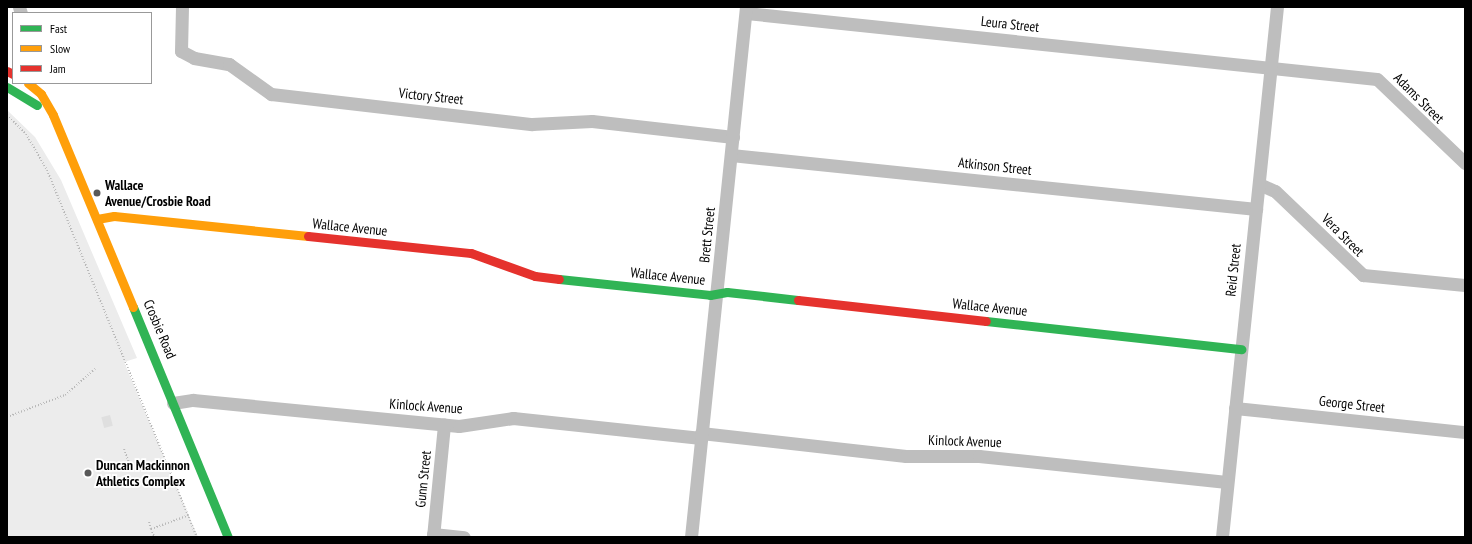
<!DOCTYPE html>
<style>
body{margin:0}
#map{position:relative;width:1472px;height:544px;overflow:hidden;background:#fff;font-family:"PT Sans Narrow",sans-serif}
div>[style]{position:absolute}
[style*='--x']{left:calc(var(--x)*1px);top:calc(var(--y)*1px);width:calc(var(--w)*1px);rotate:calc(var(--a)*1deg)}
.green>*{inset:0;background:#ececec}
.building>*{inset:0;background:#dfdfdf;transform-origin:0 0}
.path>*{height:2px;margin-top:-1px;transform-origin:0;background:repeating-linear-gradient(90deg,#b9b9b9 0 1px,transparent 0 3px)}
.street>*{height:13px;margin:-6.5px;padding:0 6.5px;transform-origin:6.5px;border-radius:6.5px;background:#bebebe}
.fast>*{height:9px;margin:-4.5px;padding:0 4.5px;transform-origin:4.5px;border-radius:4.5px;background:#30b455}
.slow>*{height:9px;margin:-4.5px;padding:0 4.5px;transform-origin:4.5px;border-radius:4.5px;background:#ff9f0a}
.jam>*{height:9px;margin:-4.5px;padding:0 4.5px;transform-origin:4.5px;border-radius:4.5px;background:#e5322d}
.dots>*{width:11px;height:11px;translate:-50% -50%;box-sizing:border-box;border:2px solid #fff;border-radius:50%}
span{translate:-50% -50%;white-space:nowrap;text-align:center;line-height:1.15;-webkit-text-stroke:3.5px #fff;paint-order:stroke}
.street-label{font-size:14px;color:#000}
.poi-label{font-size:14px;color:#000;font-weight:700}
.left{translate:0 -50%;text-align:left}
.frame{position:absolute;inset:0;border:8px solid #000;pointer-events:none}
.legend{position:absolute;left:12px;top:12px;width:140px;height:72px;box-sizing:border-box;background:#fff;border:1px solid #999;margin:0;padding:5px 7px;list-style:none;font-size:12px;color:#000}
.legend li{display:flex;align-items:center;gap:8px;height:20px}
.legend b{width:20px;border:1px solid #999}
</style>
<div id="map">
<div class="green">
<i style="clip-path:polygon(7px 110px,35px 137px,61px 180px,137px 358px,124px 362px,198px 537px,7px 537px)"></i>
</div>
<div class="building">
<i style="left:110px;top:415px;width:11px;height:9px;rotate:75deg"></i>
</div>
<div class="path">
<i style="--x:7;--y:115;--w:27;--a:45"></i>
<i style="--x:26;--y:134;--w:42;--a:59.7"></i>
<i style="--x:47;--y:170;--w:396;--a:67.8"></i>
<i style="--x:7;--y:417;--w:62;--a:-20.8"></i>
<i style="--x:65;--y:395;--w:40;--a:-41"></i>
<i style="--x:124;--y:449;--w:15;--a:70"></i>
<i style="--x:149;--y:522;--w:7;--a:74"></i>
<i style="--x:151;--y:529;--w:40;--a:-20.2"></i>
<i style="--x:151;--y:529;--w:8;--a:67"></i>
</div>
<div class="street">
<i style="--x:19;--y:7;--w:6;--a:72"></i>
<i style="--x:182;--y:7;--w:44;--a:91.3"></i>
<i style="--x:181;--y:51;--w:15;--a:28"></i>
<i style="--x:194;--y:58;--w:36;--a:10"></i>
<i style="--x:229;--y:64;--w:52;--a:35.5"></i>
<i style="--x:271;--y:94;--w:263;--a:6.6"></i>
<i style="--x:532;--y:124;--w:60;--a:-2.9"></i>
<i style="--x:592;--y:121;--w:142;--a:6.5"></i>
<i style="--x:746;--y:13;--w:634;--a:5.97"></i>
<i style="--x:1377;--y:79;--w:122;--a:43.7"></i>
<i style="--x:731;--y:155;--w:528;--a:5.87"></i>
<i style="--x:1259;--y:184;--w:17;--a:24"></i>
<i style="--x:1275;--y:191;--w:122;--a:43.7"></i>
<i style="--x:1363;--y:275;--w:102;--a:5.6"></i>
<i style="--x:173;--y:403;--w:20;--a:-9"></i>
<i style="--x:193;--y:400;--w:267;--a:5.6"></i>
<i style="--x:459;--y:426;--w:55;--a:-8.4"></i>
<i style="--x:513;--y:418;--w:189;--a:6.1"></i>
<i style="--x:1235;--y:408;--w:231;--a:6"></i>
<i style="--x:701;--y:433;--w:206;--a:6.4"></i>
<i style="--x:906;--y:456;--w:73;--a:0"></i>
<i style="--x:979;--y:456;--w:249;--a:6"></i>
<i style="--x:433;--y:534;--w:31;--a:6"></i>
<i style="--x:433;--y:537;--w:113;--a:-84.4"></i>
<i style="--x:691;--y:537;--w:533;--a:-84.08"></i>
<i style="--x:1222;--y:537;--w:533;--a:-84.08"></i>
</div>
<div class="fast">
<i style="--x:7;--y:87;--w:35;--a:31"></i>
<i style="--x:559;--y:279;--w:152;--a:6"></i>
<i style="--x:710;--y:295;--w:17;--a:-10"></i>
<i style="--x:727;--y:292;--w:71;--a:6.4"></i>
<i style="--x:133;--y:307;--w:249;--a:67.6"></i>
<i style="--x:986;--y:321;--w:257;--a:6.3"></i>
</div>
<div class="slow">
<i style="--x:28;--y:83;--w:17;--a:40"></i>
<i style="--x:41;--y:94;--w:24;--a:60"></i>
<i style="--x:53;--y:115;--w:208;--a:67.4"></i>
<i style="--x:97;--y:219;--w:17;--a:-10"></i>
<i style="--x:114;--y:216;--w:195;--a:5.9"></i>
</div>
<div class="jam">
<i style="--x:7;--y:71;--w:7;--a:27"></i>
<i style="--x:308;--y:236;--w:164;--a:6"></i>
<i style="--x:471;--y:253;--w:68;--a:19.8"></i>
<i style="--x:535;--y:276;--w:24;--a:7"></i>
<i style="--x:798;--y:300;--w:189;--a:6.4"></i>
</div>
<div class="dots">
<i style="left:97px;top:193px;background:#595959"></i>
<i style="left:88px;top:473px;background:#595959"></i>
</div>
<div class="street-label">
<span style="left:1010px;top:24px;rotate:6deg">Leura Street</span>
<span style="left:431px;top:96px;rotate:6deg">Victory Street</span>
<span style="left:1419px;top:98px;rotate:45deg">Adams Street</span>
<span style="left:995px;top:166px;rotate:6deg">Atkinson Street</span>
<span style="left:350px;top:227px;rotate:6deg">Wallace Avenue</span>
<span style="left:707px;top:235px;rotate:-84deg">Brett Street</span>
<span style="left:1343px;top:235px;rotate:45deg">Vera Street</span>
<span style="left:1233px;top:270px;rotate:-84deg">Reid Street</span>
<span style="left:668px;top:276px;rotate:6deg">Wallace Avenue</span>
<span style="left:990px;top:307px;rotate:6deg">Wallace Avenue</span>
<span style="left:160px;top:329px;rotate:67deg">Crosbie Road</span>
<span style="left:1352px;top:404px;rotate:6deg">George Street</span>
<span style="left:426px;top:406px;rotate:4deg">Kinlock Avenue</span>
<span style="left:965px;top:441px;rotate:2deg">Kinlock Avenue</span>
<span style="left:423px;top:479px;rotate:-84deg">Gunn Street</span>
</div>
<div class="poi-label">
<span class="left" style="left:105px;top:193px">Wallace<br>Avenue/Crosbie Road</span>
<span class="left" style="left:96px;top:473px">Duncan Mackinnon<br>Athletics Complex</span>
</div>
<div class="frame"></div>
<ul class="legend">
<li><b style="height:5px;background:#30b455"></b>Fast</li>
<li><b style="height:5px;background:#ff9f0a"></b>Slow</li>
<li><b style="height:5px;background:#e5322d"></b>Jam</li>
</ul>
</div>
